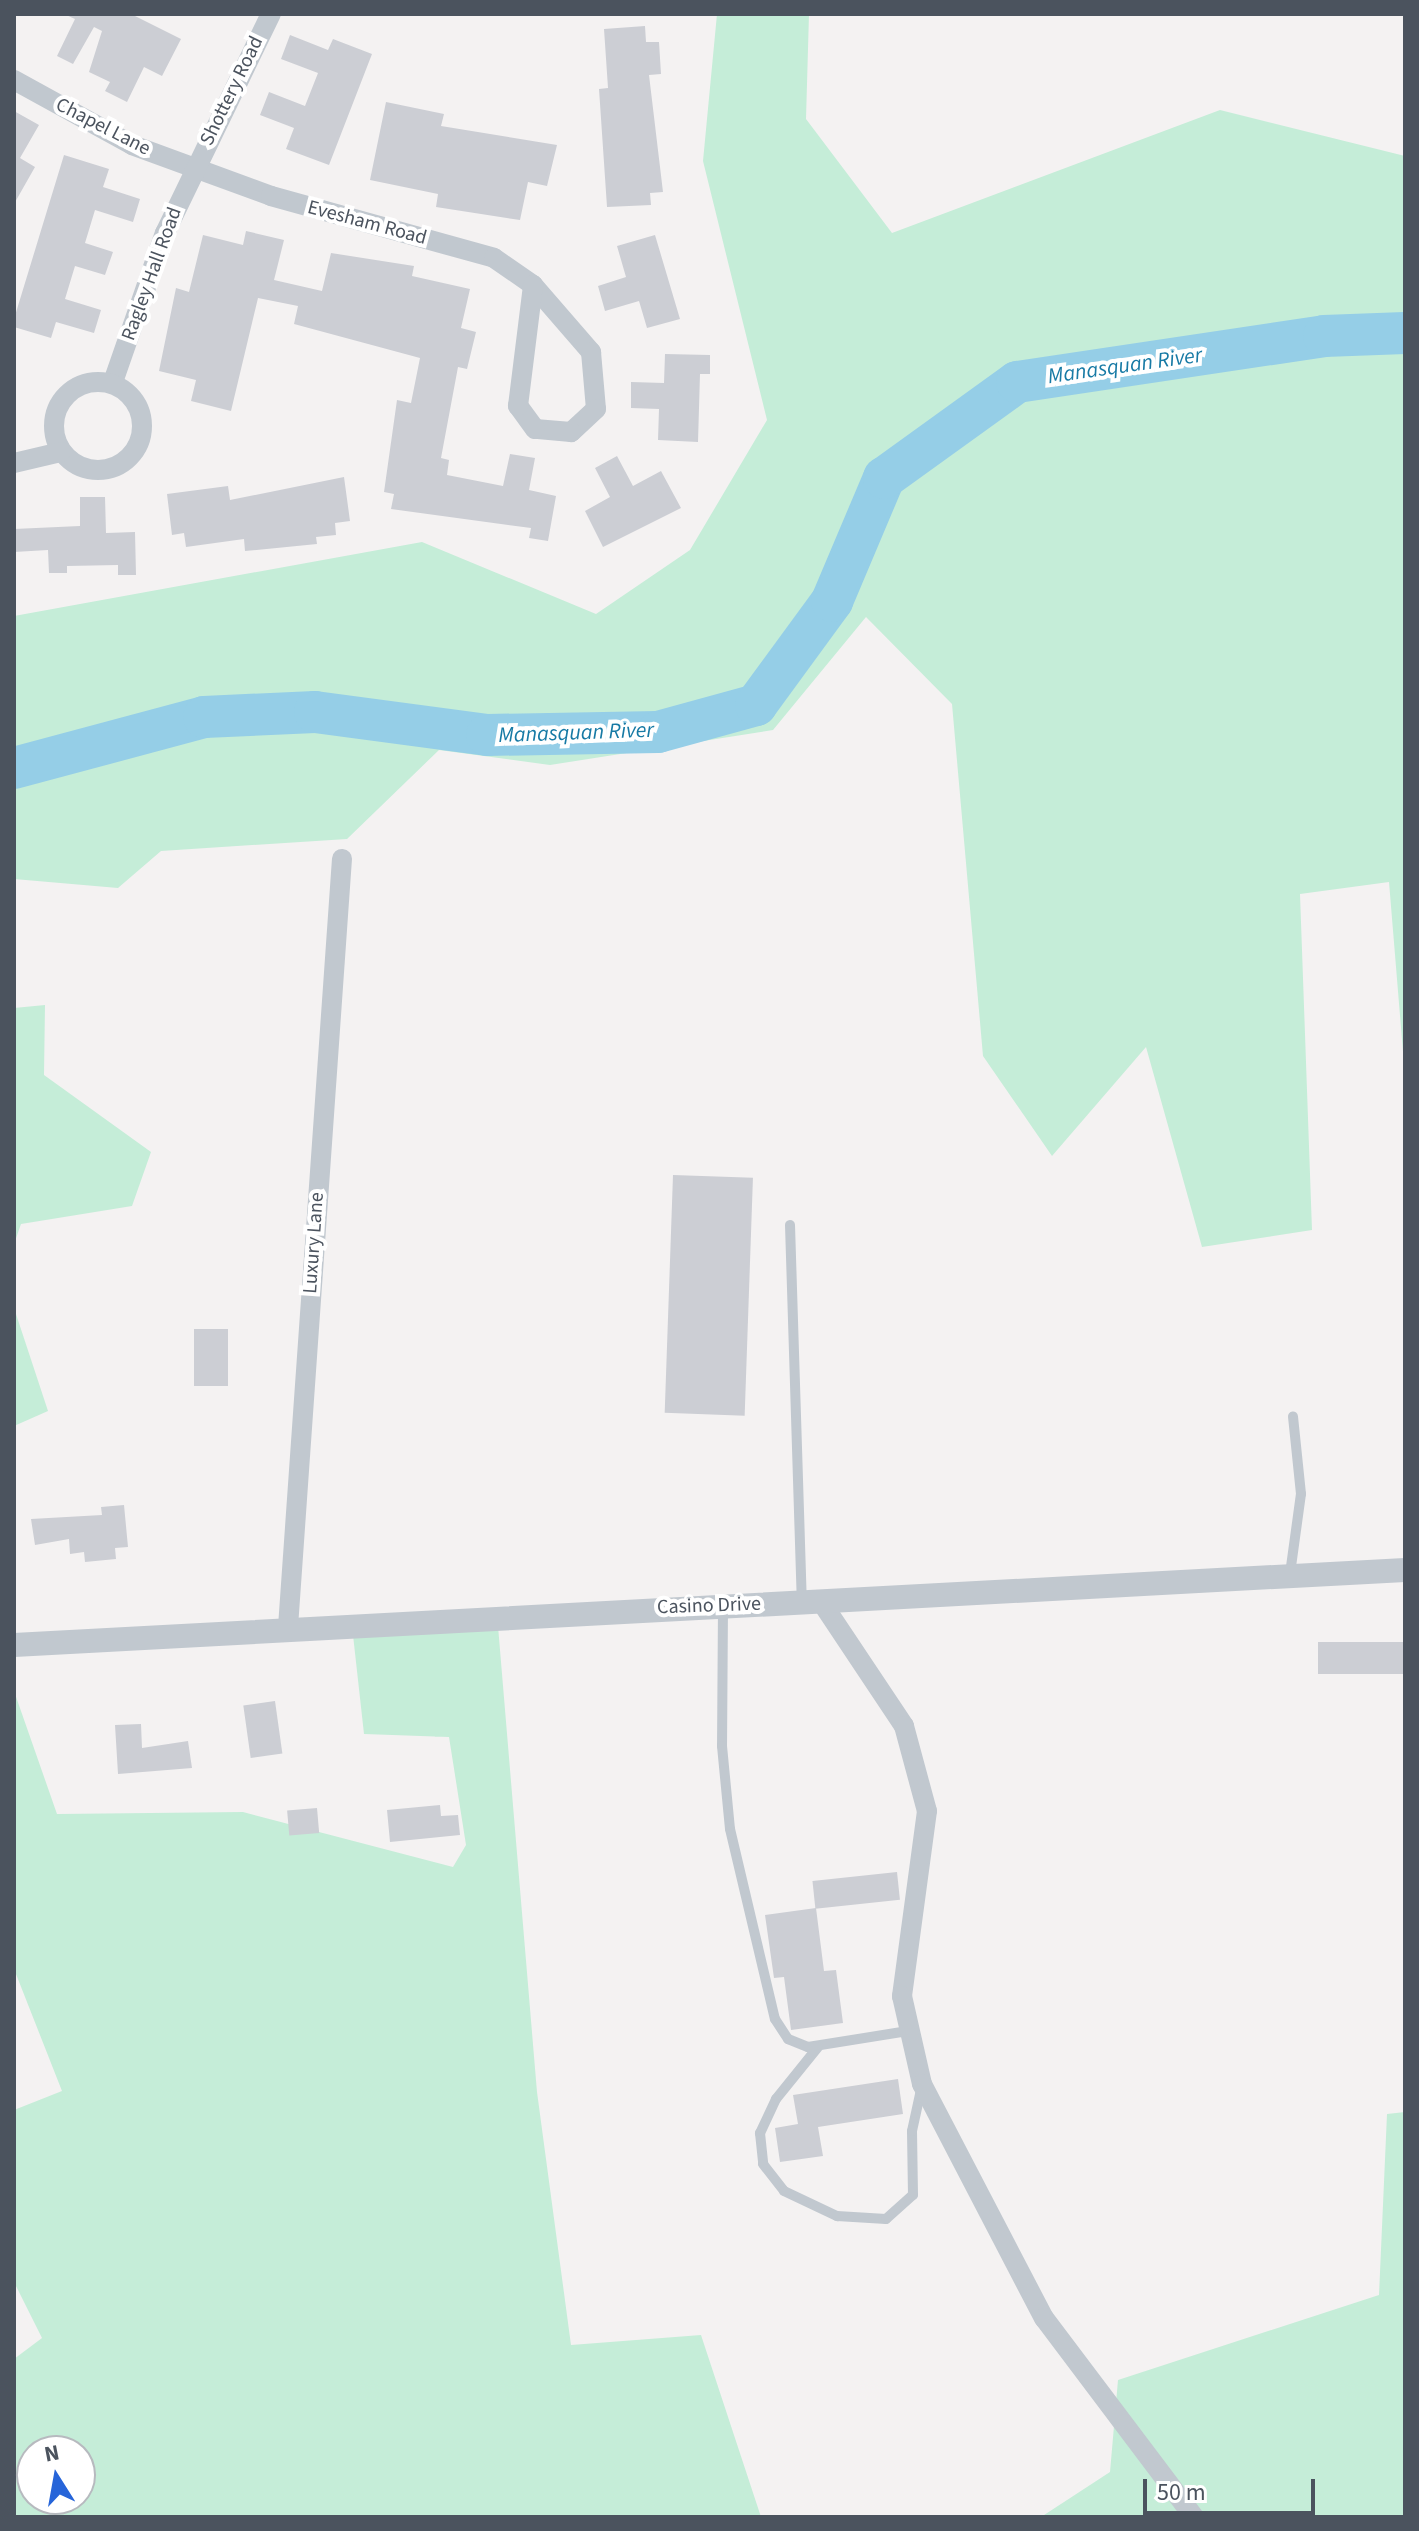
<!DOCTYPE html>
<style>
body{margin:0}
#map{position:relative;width:1419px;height:2531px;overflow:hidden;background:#f4f2f2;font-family:"Source Sans 3",sans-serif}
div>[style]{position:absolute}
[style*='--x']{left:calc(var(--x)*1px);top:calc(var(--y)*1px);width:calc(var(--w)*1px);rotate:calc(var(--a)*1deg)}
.green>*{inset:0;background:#c5edd8}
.river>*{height:42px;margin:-21px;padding:0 21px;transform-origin:21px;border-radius:21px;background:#95cee7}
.building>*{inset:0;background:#ccced4;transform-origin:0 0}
.service>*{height:10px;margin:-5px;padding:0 5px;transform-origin:5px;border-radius:5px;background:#c1c8cf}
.minor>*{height:20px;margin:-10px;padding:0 10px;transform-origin:10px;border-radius:10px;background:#c1c8cf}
.minor>.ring{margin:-10px;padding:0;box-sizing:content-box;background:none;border:20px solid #c1c8cf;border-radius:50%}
.tertiary>*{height:24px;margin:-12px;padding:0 12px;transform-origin:12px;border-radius:12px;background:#c1c8cf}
span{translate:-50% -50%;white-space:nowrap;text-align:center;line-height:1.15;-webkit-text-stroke:8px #fff;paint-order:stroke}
.street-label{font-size:20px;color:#4b535e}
.water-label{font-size:22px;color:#177aa5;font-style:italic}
.frame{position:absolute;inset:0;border:16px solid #4b535e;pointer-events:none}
.north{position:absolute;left:16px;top:2435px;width:80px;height:80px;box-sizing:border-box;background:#fff;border:2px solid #b7babf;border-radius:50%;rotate:349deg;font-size:22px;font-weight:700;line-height:32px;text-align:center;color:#4b535e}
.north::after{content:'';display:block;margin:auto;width:28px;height:36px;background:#2765d9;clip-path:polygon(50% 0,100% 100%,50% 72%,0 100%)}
.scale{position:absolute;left:1143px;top:2479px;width:172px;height:36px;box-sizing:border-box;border:4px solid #4b535e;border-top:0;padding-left:10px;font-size:24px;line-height:28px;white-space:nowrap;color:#4b535e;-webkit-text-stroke:6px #fff;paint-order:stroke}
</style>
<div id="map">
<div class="green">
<i style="clip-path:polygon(717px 14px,809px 14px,806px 119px,892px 233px,1220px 110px,1405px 156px,1405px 1076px,1389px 882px,1300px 894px,1312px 1230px,1202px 1247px,1146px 1047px,1052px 1156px,983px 1056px,952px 704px,866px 617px,773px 730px,550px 765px,439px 750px,347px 839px,161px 851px,118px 888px,14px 879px,14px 616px,422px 542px,596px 614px,690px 550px,767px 420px,703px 161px)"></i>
<i style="clip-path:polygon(45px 1005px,44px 1075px,151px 1152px,132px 1206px,21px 1224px,14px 1244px,14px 1008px)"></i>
<i style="clip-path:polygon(14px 1308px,48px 1411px,14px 1426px)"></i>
<i style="clip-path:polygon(evenodd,498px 1626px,537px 2092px,571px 2345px,701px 2335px,761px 2517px,14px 2517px,14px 2359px,42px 2338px,14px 2282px,14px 2110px,62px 2091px,14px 1969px,14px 1691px,57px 1814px,243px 1812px,453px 1867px,466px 1845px,449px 1737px,364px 1734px,353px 1635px,498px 1626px,32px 2451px,80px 2451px,80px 2499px,32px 2499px,32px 2451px)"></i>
<i style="clip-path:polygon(1405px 2112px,1405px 2517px,1041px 2517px,1110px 2472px,1118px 2380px,1379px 2295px,1387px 2114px)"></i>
</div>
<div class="river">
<i style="--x:14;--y:768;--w:197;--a:-15"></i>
<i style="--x:204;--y:717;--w:111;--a:-2.6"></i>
<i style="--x:315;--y:712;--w:174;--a:7.6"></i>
<i style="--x:487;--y:735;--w:171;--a:-1"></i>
<i style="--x:658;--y:732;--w:102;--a:-15.4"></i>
<i style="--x:756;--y:705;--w:129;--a:-53.8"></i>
<i style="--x:832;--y:601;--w:134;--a:-67.1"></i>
<i style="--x:884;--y:478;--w:164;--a:-35.8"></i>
<i style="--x:1017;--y:382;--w:310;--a:-8.5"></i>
<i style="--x:1324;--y:336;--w:81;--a:-2.1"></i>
</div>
<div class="building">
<i style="clip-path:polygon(64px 14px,131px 14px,181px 39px,162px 76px,144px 67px,127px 102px,105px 91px,110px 82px,89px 72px,102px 31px,94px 27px,73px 64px,57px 56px,75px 19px)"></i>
<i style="clip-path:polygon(645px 26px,646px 42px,659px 42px,661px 74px,649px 75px,663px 192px,650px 193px,651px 205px,607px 207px,599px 89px,608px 88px,604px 29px)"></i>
<i style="clip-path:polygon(290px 35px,328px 50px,333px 39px,372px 54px,329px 165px,286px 149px,294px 128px,260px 115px,269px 92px,305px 106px,318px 73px,281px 59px)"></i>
<i style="clip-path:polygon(386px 102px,444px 114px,441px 126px,557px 145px,547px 186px,528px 182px,520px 220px,436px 207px,438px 194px,370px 180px)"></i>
<i style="clip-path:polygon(14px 111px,39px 125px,20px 158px,35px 167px,14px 204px)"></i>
<i style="clip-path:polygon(64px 155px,109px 169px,103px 187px,140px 199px,133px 222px,95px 210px,85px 243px,113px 252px,105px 275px,75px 266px,65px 299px,101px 310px,94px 333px,56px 322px,51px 338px,14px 327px,14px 319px)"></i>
<i style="clip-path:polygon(246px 231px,284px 240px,274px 280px,322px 291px,331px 253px,414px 266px,412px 276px,470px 289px,461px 328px,476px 332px,467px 369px,458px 367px,441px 458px,449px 460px,447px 475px,503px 486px,510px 454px,535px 458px,529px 490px,556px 496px,548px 541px,529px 538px,531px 528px,391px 509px,394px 494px,384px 492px,397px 400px,411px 403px,420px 358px,294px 324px,298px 306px,258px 298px,231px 411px,191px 401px,196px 380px,159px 371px,176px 288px,189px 292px,203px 235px,243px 245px)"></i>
<i style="clip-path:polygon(655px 235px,680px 319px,647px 328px,639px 301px,605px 311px,598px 286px,626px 277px,617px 246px)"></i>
<i style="clip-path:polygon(665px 354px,710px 355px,710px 374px,700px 374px,698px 442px,658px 440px,659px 409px,631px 408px,631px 382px,664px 383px)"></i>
<i style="clip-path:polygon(617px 456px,633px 486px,661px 471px,681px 508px,603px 547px,585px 511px,610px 497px,595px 468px)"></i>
<i style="clip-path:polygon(344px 477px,350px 521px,335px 523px,336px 535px,316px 537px,317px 544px,245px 551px,244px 539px,186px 547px,184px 533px,172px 535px,167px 494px,228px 486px,230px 500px)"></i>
<i style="clip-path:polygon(80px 497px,105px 497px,106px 533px,135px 532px,136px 575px,118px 575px,118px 565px,67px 566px,67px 573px,49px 573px,48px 550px,14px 552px,14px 529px,80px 526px)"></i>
<i style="left:673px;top:1175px;width:80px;height:238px;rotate:2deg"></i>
<i style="left:194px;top:1329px;width:34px;height:57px"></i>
<i style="clip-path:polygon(124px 1505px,128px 1547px,115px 1548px,116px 1559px,85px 1562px,84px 1552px,70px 1554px,69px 1539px,35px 1545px,31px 1519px,102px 1515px,101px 1507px)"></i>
<i style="left:1405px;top:1642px;width:32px;height:87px;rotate:90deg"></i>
<i style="left:275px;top:1701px;width:53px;height:32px;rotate:82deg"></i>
<i style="clip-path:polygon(141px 1724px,142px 1748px,188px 1741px,192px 1768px,118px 1774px,115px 1725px)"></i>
<i style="clip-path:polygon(440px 1805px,441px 1816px,458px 1815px,460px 1835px,390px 1842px,387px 1810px)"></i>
<i style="left:317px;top:1808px;width:25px;height:30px;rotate:85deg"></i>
<i style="left:897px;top:1872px;width:28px;height:85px;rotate:84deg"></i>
<i style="clip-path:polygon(816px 1908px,824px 1971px,836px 1970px,843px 2023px,791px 2030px,784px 1977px,774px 1978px,765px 1915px)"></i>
<i style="clip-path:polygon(898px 2079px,903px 2114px,818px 2127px,823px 2156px,780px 2162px,775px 2128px,798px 2124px,793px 2095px)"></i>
</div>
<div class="service">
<i style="--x:790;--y:1225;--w:378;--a:88.2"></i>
<i style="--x:1290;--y:1574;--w:81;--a:-82.2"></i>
<i style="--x:1301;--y:1494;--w:78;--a:-95.9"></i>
<i style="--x:723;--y:1606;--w:140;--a:90.4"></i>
<i style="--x:722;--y:1746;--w:83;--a:84.5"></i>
<i style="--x:730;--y:1829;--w:195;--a:76.7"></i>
<i style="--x:775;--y:2019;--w:24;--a:57"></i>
<i style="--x:788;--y:2039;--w:22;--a:22"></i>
<i style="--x:808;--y:2047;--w:101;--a:-9.1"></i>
<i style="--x:818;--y:2047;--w:67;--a:128.9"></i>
<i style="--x:776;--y:2099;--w:38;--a:115"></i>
<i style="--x:760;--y:2133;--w:31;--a:84"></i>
<i style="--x:763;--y:2164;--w:34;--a:52"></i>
<i style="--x:784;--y:2191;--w:59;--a:25.3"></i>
<i style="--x:837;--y:2216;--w:49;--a:3.5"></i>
<i style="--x:886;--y:2219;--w:36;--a:-42"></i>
<i style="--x:913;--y:2195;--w:64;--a:-90.9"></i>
<i style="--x:912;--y:2131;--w:47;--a:-77.7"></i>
</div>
<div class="minor">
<i style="--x:14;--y:80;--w:135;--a:28.8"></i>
<i style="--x:132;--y:145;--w:148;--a:20.1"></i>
<i style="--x:271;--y:196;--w:231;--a:15.5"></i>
<i style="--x:494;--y:258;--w:47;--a:34.7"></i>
<i style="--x:533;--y:285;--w:89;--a:49.1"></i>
<i style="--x:591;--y:352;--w:57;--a:85"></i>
<i style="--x:596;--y:409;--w:34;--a:137"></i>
<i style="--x:571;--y:432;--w:36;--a:-175"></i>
<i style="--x:535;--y:429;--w:29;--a:-126"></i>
<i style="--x:518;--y:406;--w:122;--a:-82.9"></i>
<i style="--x:113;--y:382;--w:158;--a:-70.8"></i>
<i style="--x:165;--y:233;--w:243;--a:-64.2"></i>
<i class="ring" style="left:54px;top:382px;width:68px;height:68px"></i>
<i style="--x:14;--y:463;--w:48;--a:-13.2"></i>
<i style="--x:822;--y:1603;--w:148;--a:56.3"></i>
<i style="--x:904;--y:1726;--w:88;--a:74.9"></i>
<i style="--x:927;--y:1811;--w:187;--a:97.7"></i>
<i style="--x:902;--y:1996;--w:90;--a:77.2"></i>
<i style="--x:922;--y:2084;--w:264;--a:62.5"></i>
<i style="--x:1044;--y:2318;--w:249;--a:53"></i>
<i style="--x:288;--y:1627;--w:770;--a:-85.98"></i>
</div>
<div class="tertiary">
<i style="--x:14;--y:1645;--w:1393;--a:-3.09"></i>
</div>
<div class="street-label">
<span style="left:232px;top:91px;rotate:-64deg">Shottery Road</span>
<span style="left:103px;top:127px;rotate:27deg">Chapel Lane</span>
<span style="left:367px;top:223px;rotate:15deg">Evesham Road</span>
<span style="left:152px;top:274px;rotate:-70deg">Ragley Hall Road</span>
<span style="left:314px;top:1243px;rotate:-86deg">Luxury Lane</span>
<span style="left:709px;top:1606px;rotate:-2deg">Casino Drive</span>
</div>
<div class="water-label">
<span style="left:1125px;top:366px;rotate:-8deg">Manasquan River</span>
<span style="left:576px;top:733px;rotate:-2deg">Manasquan River</span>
</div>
<div class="frame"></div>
<div class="north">N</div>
<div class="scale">50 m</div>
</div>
